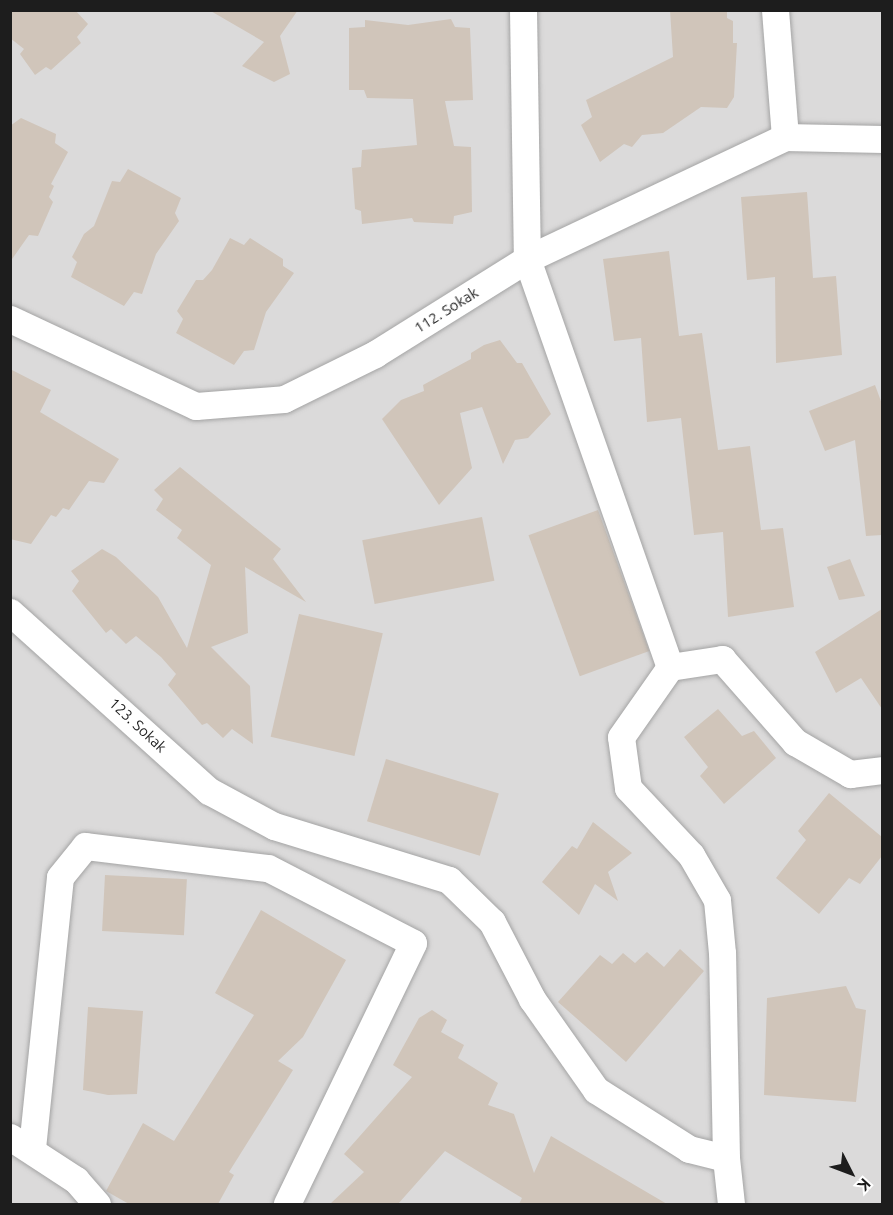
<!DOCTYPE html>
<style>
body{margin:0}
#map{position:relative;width:893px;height:1215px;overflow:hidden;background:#efece2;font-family:Ubuntu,sans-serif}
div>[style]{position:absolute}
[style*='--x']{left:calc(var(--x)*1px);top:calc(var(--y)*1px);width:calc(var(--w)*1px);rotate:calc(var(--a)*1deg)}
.residential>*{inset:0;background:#dbdada;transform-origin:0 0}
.building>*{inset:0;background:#d0c5ba;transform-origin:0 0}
.roads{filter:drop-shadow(0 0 2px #a4a4a4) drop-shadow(0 0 2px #a4a4a4)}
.minor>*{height:27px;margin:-13.5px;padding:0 13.5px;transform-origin:13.5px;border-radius:13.5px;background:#fff}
span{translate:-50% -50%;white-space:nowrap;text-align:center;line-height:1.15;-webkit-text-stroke:4.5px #fff;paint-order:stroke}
.street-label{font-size:15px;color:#1d1d1d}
.frame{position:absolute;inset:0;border:12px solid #1d1d1d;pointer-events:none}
.north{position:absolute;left:821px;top:1143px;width:60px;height:60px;-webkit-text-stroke:4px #fff;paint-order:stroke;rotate:132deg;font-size:16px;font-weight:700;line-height:24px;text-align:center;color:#1d1d1d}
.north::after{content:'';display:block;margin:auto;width:21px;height:27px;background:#1d1d1d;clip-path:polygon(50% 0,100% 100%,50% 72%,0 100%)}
</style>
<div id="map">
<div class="residential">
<i style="left:11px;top:11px;width:871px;height:1193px"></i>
</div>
<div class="building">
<i style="clip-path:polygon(10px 10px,75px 10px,88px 24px,77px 37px,81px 43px,51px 70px,46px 67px,35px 75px,20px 54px,24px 49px,10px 38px)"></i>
<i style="clip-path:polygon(209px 10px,298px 10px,280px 36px,290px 74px,274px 82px,242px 66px,264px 42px)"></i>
<i style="clip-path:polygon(670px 10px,727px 10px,727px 18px,733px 21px,733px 43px,737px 43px,734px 97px,727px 108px,701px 107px,663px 133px,642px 135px,632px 147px,624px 144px,600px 162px,581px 125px,592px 117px,586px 100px,673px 57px)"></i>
<i style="clip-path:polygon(451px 19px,455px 27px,470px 28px,473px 100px,445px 101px,454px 146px,471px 147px,472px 212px,454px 216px,453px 224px,414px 222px,412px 218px,362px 224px,361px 211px,355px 209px,352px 168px,361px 167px,362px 150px,417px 145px,413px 99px,367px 98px,364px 90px,349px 90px,349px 28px,365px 27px,365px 20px,408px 25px)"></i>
<i style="clip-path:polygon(21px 118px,56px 134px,55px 143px,68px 152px,51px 184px,54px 186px,49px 197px,53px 202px,38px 236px,29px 235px,10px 262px,10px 126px)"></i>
<i style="clip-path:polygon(128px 169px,181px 198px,175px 213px,179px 221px,156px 254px,142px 294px,134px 292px,124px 306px,71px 277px,77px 262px,72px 257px,84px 234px,94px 226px,112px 181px,120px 182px)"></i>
<i style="clip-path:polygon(807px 192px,813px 278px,836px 276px,842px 355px,776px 363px,775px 277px,747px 280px,741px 197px)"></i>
<i style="clip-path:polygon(230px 238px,244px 245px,250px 238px,283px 259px,283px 266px,294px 273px,266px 312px,254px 350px,244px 351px,234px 365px,176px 333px,183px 319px,177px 311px,196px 280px,203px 280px,212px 270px)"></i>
<i style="clip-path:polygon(669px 251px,679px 336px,702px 333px,718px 450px,750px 446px,761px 530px,783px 528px,794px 607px,728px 617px,723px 532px,694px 535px,681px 418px,647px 422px,641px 338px,614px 341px,603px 259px)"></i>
<i style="clip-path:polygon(500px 340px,517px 363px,522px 363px,551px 414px,528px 438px,515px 440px,503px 464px,482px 407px,460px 413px,472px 468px,439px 505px,382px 419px,401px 400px,424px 391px,423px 385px,471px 359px,471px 353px,484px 345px)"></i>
<i style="clip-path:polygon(10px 369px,51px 390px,40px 412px,119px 459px,104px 483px,89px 481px,69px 510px,63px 508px,56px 517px,51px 515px,31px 544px,10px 539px)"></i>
<i style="clip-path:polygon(875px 385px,882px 404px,882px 535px,866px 536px,855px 440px,825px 451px,809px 411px)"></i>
<i style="clip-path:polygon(180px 467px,281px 549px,273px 559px,306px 602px,245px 567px,248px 633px,211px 647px,250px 686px,253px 744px,232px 729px,223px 738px,207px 723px,202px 725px,168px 685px,176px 674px,161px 657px,136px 636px,126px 644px,111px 629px,106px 633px,72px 591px,79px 581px,71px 571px,102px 549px,116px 557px,158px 597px,187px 648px,211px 565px,177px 538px,182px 530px,156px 510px,163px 499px,154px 490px)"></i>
<i style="left:598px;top:510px;width:150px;height:74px;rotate:70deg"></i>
<i style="left:482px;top:517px;width:65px;height:122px;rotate:79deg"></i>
<i style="clip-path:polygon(850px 559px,865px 596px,839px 600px,827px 567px)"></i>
<i style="clip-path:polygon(882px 609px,882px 709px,861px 678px,836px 693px,815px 652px)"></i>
<i style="left:299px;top:614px;width:86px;height:126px;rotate:13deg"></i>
<i style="clip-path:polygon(718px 709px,742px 736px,754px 731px,776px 758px,724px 804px,700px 776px,708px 767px,684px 737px)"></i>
<i style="left:386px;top:759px;width:118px;height:65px;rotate:17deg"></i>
<i style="clip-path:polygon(829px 793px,882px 837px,882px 856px,860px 884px,849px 878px,819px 914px,776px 878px,806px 840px,798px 831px)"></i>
<i style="clip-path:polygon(593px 822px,632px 853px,608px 872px,618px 901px,595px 884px,579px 915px,542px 882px,572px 846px,577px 849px)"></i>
<i style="left:105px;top:875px;width:82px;height:56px;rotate:3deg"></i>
<i style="clip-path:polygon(261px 910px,346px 960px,303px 1037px,278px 1061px,293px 1070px,229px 1172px,234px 1175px,218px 1204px,129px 1204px,106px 1191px,143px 1123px,174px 1141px,254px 1015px,215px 993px)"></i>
<i style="clip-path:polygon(680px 949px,704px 971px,626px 1062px,558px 1002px,600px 955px,612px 964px,623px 953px,635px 963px,647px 952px,664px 967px)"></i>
<i style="clip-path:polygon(846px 986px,856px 1008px,866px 1010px,856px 1102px,764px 1095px,767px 998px)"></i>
<i style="clip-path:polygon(88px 1007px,143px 1011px,137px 1094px,108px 1095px,83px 1090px)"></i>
<i style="clip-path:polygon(432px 1010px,447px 1020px,441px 1032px,464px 1045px,458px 1058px,498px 1083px,488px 1105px,514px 1114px,534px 1173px,551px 1136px,667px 1204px,519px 1204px,522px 1198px,445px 1151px,398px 1204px,330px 1204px,364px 1172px,344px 1154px,412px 1077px,393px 1065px,419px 1018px)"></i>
</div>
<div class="roads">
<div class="minor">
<i style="--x:523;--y:10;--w:249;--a:89.1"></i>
<i style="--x:527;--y:259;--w:432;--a:70.7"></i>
<i style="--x:775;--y:10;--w:127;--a:85.5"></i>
<i style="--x:10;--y:319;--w:205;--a:25.1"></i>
<i style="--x:196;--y:406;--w:88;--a:-4.5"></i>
<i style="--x:284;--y:399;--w:102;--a:-26.3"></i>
<i style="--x:375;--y:354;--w:179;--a:-32"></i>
<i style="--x:527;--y:259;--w:285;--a:-25.3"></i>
<i style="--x:785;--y:137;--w:97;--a:1.2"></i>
<i style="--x:10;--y:612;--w:268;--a:42"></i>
<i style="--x:209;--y:791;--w:74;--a:28.3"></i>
<i style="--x:274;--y:826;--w:183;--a:17.1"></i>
<i style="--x:449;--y:880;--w:60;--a:44.3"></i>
<i style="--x:492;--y:922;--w:87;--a:62.5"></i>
<i style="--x:532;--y:999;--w:111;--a:54.9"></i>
<i style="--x:596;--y:1090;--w:110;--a:32.4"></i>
<i style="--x:689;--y:1149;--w:38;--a:14"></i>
<i style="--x:10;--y:1137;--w:79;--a:33.1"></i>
<i style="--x:76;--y:1180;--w:32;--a:49"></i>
<i style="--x:32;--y:1148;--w:272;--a:-84.1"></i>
<i style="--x:60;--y:877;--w:40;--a:-51"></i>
<i style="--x:85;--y:846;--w:184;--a:6.9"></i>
<i style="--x:268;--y:868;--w:163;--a:27.3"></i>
<i style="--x:413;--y:943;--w:290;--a:115.8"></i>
<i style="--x:731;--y:1204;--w:46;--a:-96.2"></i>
<i style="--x:726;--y:1158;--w:205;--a:-91.1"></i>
<i style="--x:722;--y:953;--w:53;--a:-95.4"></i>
<i style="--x:717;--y:900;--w:52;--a:-120"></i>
<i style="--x:691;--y:855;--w:92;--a:-133.2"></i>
<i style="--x:628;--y:788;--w:51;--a:-97.8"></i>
<i style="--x:621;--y:737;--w:85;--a:-55"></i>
<i style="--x:670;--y:667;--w:53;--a:-8.7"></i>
<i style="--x:722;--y:659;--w:111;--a:48.7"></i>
<i style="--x:795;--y:742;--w:64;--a:30.2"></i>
<i style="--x:850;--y:774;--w:32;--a:-7"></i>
</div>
</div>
<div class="street-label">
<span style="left:446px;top:310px;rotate:-32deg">112. Sokak</span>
<span style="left:138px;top:725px;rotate:43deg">123. Sokak</span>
</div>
<div class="frame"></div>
<div class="north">K</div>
</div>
